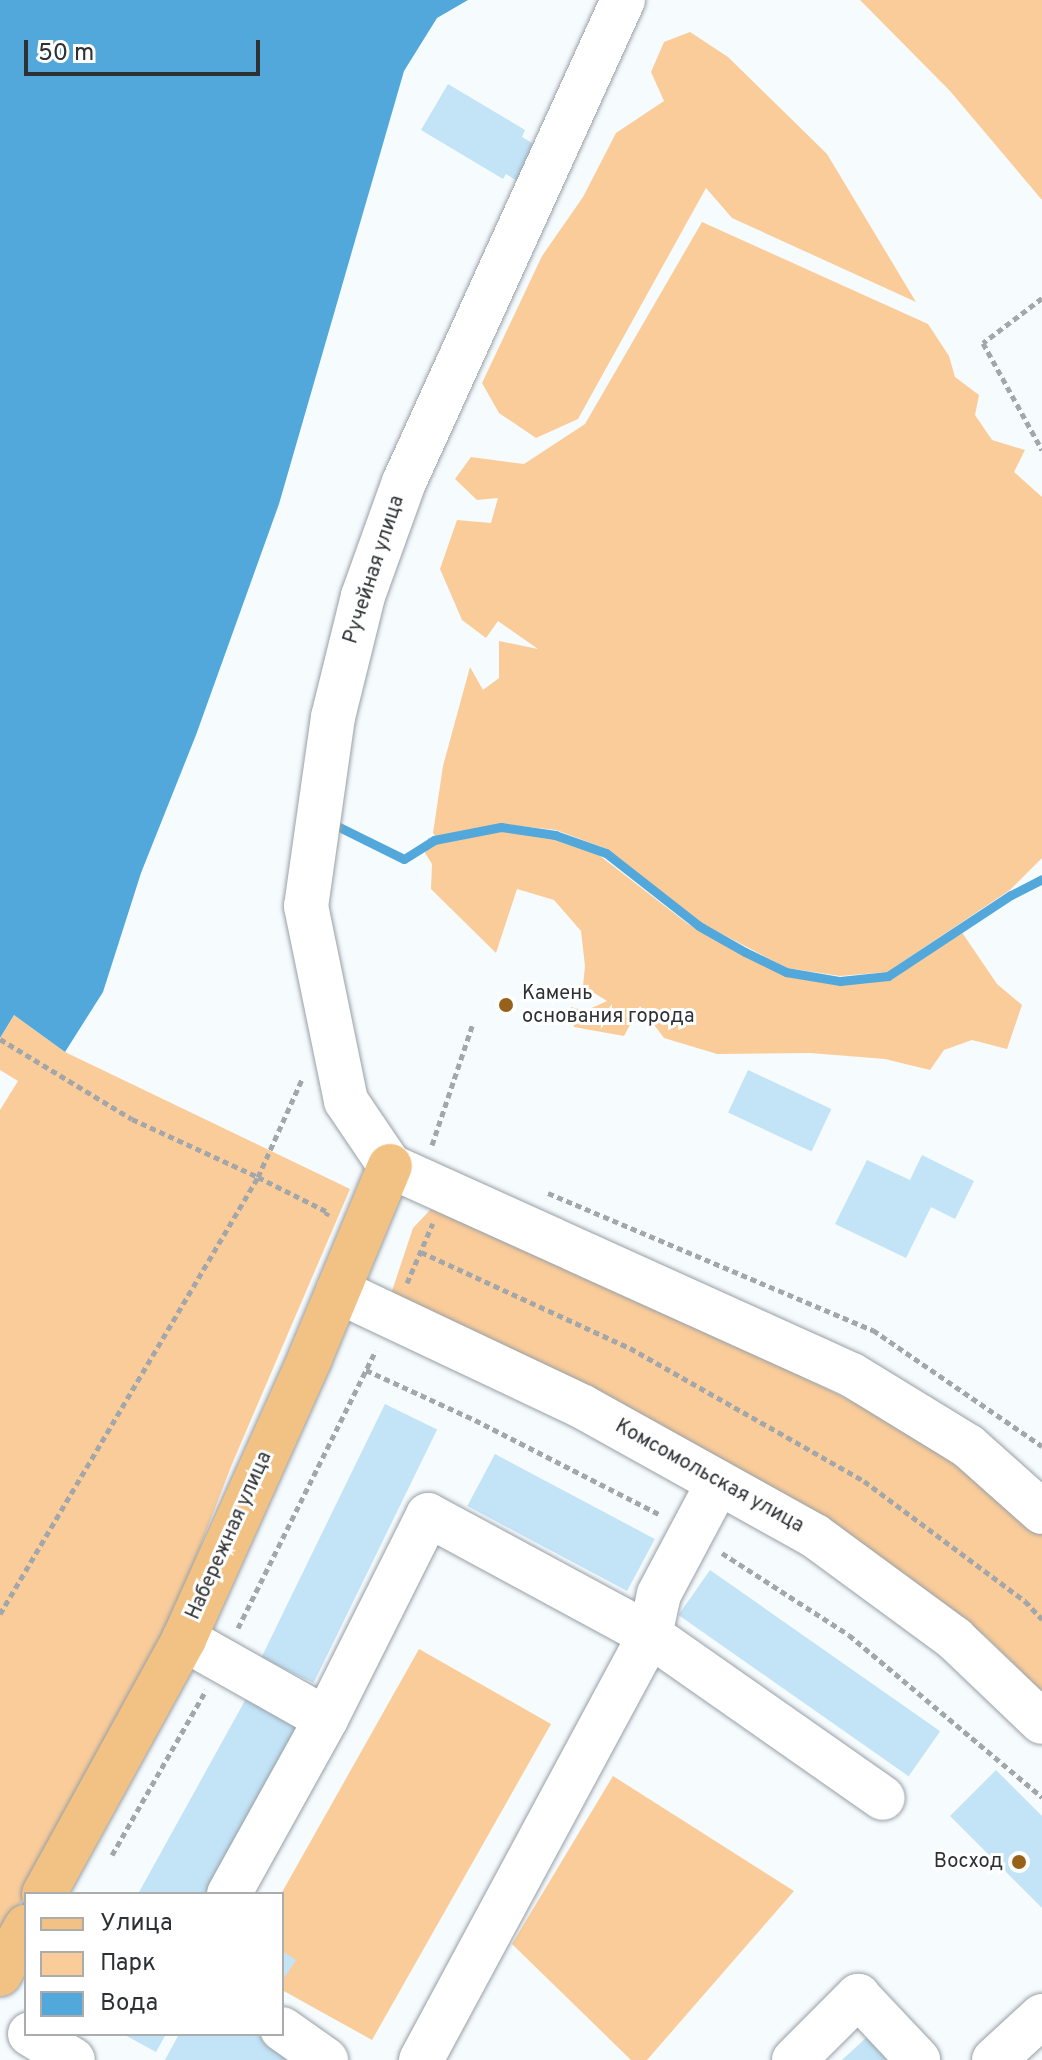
<!DOCTYPE html>
<meta charset="utf-8">
<style>
body{margin:0}
#map{position:relative;width:1042px;height:2060px;overflow:hidden;background:#f6fbfe;font-family:Overpass,sans-serif}
div>[style]{position:absolute}
[style*='--x']{left:calc(var(--x)*1px);top:calc(var(--y)*1px);width:calc(var(--w)*1px);rotate:calc(var(--a)*1deg)}
.green>*{inset:0;background:#facc9a}
.water>*{inset:0;background:#52a8da}
.stream>*{height:9px;margin:-4.5px;padding:0 4.5px;transform-origin:4.5px;border-radius:4.5px;background:#52a8da}
.building>*{inset:0;background:#c3e3f7;transform-origin:0 0}
.path>*{height:5px;margin-top:-2.5px;transform-origin:0;background:repeating-linear-gradient(90deg,#a3a7aa 0 6px,transparent 0 10px)}
.roads{filter:drop-shadow(0 0 2px #98a0a5) drop-shadow(0 0 2px #98a0a5)}
.minor>*{height:44px;margin:-22px;padding:0 22px;transform-origin:22px;border-radius:22px;background:#fff}
.major>*{height:44px;margin:-22px;padding:0 22px;transform-origin:22px;border-radius:22px;background:#f2c285}
.dots>*{width:22px;height:22px;translate:-50% -50%;box-sizing:border-box;border:4px solid #fff;border-radius:50%}
span{translate:-50% -50%;white-space:nowrap;text-align:center;line-height:1.15;-webkit-text-stroke:6px #fff;paint-order:stroke}
.street-label{font-size:20px;color:#2e3133}
.poi-label{font-size:20px;color:#2e3133}
.left{translate:0 -50%;text-align:left}
.right{translate:-100% -50%;text-align:right}
.legend{position:absolute;left:24px;top:1892px;width:260px;height:144px;box-sizing:border-box;background:#fff;border:2px solid #abadad;margin:0;padding:10px 14px;list-style:none;font-size:24px;color:#2e3133}
.legend li{display:flex;align-items:center;gap:16px;height:40px}
.legend b{width:40px;border:2px solid #abadad}
.scale{position:absolute;left:24px;top:40px;width:236px;height:36px;box-sizing:border-box;border:4px solid #2e3133;border-top:0;padding-left:10px;font-size:24px;line-height:28px;white-space:nowrap;color:#2e3133;-webkit-text-stroke:6px #fff;paint-order:stroke}
</style>
<div id="map">
<div class="green">
<i style="clip-path:polygon(860px 0,1042px 0,1042px 200px,950px 91px)"></i>
<i style="clip-path:polygon(690px 32px,728px 57px,827px 154px,916px 302px,732px 218px,706px 188px,578px 419px,536px 438px,499px 413px,482px 383px,542px 256px,583px 197px,616px 133px,664px 101px,651px 72px,664px 42px)"></i>
<i style="clip-path:polygon(evenodd,702px 222px,928px 324px,949px 356px,955px 377px,979px 395px,975px 415px,992px 440px,1025px 450px,1014px 472px,1042px 497px,1042px 858px,1010px 890px,892px 969px,961px 931px,997px 984px,1022px 1005px,1007px 1049px,972px 1040px,944px 1050px,930px 1070px,885px 1059px,810px 1053px,717px 1054px,664px 1038px,640px 1006px,624px 1036px,574px 1027px,571px 1007px,585px 1011px,607px 1001px,583px 986px,585px 966px,581px 931px,554px 900px,517px 889px,496px 953px,431px 889px,432px 864px,425px 853px,428px 838px,436px 837px,433px 833px,443px 766px,470px 667px,483px 690px,499px 678px,499px 641px,538px 649px,498px 621px,486px 638px,462px 620px,440px 569px,457px 520px,491px 523px,498px 498px,477px 500px,455px 479px,471px 457px,524px 464px,585px 424px,702px 222px,502px 824px,556px 830px,607px 849px,701px 923px,787px 968px,840px 976px,888px 972px,831px 981px,776px 971px,688px 924px,595px 852px,546px 833px,496px 825px,502px 824px)"></i>
<i style="clip-path:polygon(14px 1015px,65px 1052px,350px 1189px,232px 1464px,172px 1620px,98px 1766px,0 1939px,0 1110px,18px 1081px,0 1070px,0 1038px)"></i>
<i style="clip-path:polygon(431px 1209px,740px 1346px,890px 1420px,999px 1495px,1042px 1533px,1042px 1691px,984px 1635px,822px 1517px,390px 1297px,413px 1228px)"></i>
<i style="clip-path:polygon(419px 1649px,551px 1724px,372px 2040px,282px 1990px,281px 1894px)"></i>
<i style="clip-path:polygon(613px 1776px,794px 1891px,647px 2060px,631px 2060px,512px 1944px)"></i>
</div>
<div class="water">
<i style="clip-path:polygon(0 0,468px 0,437px 18px,404px 71px,279px 504px,196px 735px,141px 873px,103px 992px,65px 1052px,14px 1015px,0 1038px)"></i>
</div>
<div class="stream">
<i style="--x:331;--y:823;--w:81;--a:26.3"></i>
<i style="--x:404;--y:859;--w:36;--a:-32"></i>
<i style="--x:434;--y:840;--w:68;--a:-11"></i>
<i style="--x:501;--y:827;--w:55;--a:8.4"></i>
<i style="--x:555;--y:835;--w:54;--a:19.4"></i>
<i style="--x:606;--y:853;--w:118;--a:38.1"></i>
<i style="--x:699;--y:926;--w:53;--a:29.5"></i>
<i style="--x:745;--y:952;--w:46;--a:26"></i>
<i style="--x:786;--y:972;--w:55;--a:9.5"></i>
<i style="--x:840;--y:981;--w:48;--a:-5.9"></i>
<i style="--x:888;--y:976;--w:147;--a:-33.4"></i>
<i style="--x:1011;--y:895;--w:35;--a:-27"></i>
</div>
<div class="building">
<i style="clip-path:polygon(448px 84px,525px 130px,522px 137px,544px 150px,525px 186px,506px 174px,503px 179px,421px 130px)"></i>
<i style="left:748px;top:1070px;width:92px;height:47px;rotate:25deg"></i>
<i style="clip-path:polygon(922px 1155px,974px 1181px,955px 1219px,931px 1207px,906px 1258px,835px 1224px,867px 1160px,910px 1180px)"></i>
<i style="left:385px;top:1404px;width:58px;height:282px;rotate:26deg"></i>
<i style="left:495px;top:1454px;width:181px;height:59px;rotate:28deg"></i>
<i style="left:710px;top:1570px;width:281px;height:55px;rotate:35deg"></i>
<i style="clip-path:polygon(248px 1695px,305px 1727px,213px 1894px,138px 1894px)"></i>
<i style="clip-path:polygon(996px 1770px,1042px 1816px,1042px 1908px,950px 1816px)"></i>
<i style="clip-path:polygon(282px 1951px,296px 1960px,282px 1981px)"></i>
<i style="clip-path:polygon(123px 2034px,166px 2034px,156px 2052px)"></i>
<i style="clip-path:polygon(179px 2034px,271px 2034px,313px 2060px,165px 2060px)"></i>
<i style="clip-path:polygon(868px 2036px,891px 2060px,842px 2060px)"></i>
</div>
<div class="path">
<i style="--x:1042;--y:298;--w:74;--a:142.7"></i>
<i style="--x:983;--y:343;--w:122;--a:61.1"></i>
<i style="--x:0;--y:1039;--w:154;--a:31.2"></i>
<i style="--x:132;--y:1119;--w:139;--a:24.7"></i>
<i style="--x:258;--y:1177;--w:78;--a:26.6"></i>
<i style="--x:328;--y:1212;--w:4;--a:117"></i>
<i style="--x:432;--y:1145;--w:126;--a:-71.4"></i>
<i style="--x:548;--y:1193;--w:353;--a:22.9"></i>
<i style="--x:873;--y:1330;--w:205;--a:34.5"></i>
<i style="--x:421;--y:1252;--w:230;--a:24.7"></i>
<i style="--x:630;--y:1348;--w:269;--a:29.6"></i>
<i style="--x:864;--y:1481;--w:201;--a:36.7"></i>
<i style="--x:1025;--y:1601;--w:25;--a:47"></i>
<i style="--x:407;--y:1283;--w:65;--a:-66.6"></i>
<i style="--x:366;--y:1370;--w:120;--a:24.6"></i>
<i style="--x:475;--y:1420;--w:207;--a:27.1"></i>
<i style="--x:722;--y:1553;--w:151;--a:32.8"></i>
<i style="--x:849;--y:1635;--w:252;--a:40"></i>
<i style="--x:0;--y:1614;--w:507;--a:-59.44"></i>
<i style="--x:258;--y:1177;--w:107;--a:-65.8"></i>
<i style="--x:238;--y:1628;--w:310;--a:-63.6"></i>
<i style="--x:112;--y:1855;--w:190;--a:-60.3"></i>
</div>
<div class="roads">
<div class="minor">
<i style="--x:623;--y:0;--w:529;--a:114.43"></i>
<i style="--x:404;--y:482;--w:121;--a:109.8"></i>
<i style="--x:363;--y:596;--w:125;--a:103.9"></i>
<i style="--x:333;--y:717;--w:191;--a:98.1"></i>
<i style="--x:306;--y:906;--w:199;--a:78.4"></i>
<i style="--x:346;--y:1101;--w:78;--a:55.9"></i>
<i style="--x:390;--y:1166;--w:507;--a:24.34"></i>
<i style="--x:852;--y:1375;--w:136;--a:31.5"></i>
<i style="--x:968;--y:1446;--w:99;--a:41.7"></i>
<i style="--x:338;--y:1291;--w:271;--a:25.3"></i>
<i style="--x:583;--y:1407;--w:265;--a:29.1"></i>
<i style="--x:815;--y:1536;--w:174;--a:36.3"></i>
<i style="--x:955;--y:1639;--w:120;--a:43.7"></i>
<i style="--x:184;--y:1639;--w:163;--a:29.4"></i>
<i style="--x:229;--y:1894;--w:200;--a:-61"></i>
<i style="--x:326;--y:1719;--w:228;--a:-63.4"></i>
<i style="--x:428;--y:1515;--w:252;--a:28.4"></i>
<i style="--x:650;--y:1635;--w:284;--a:35"></i>
<i style="--x:282;--y:2029;--w:54;--a:35.2"></i>
<i style="--x:30;--y:2034;--w:50;--a:31.2"></i>
<i style="--x:421;--y:2060;--w:483;--a:-61.7"></i>
<i style="--x:650;--y:1635;--w:42;--a:-77.6"></i>
<i style="--x:659;--y:1594;--w:126;--a:-62"></i>
<i style="--x:794;--y:2060;--w:91;--a:-45"></i>
<i style="--x:858;--y:1996;--w:88;--a:46.8"></i>
<i style="--x:994;--y:2060;--w:65;--a:-42.5"></i>
</div>
<div class="major">
<i style="--x:44;--y:1894;--w:291;--a:-61.2"></i>
<i style="--x:184;--y:1639;--w:308;--a:-65.8"></i>
<i style="--x:310;--y:1358;--w:208;--a:-67.4"></i>
<i style="--x:0;--y:1974;--w:54;--a:-61"></i>
</div>
</div>
<div class="dots">
<i style="left:506px;top:1005px;background:#976119"></i>
<i style="left:1019px;top:1862px;background:#976119"></i>
</div>
<div class="street-label">
<span style="left:375px;top:570px;rotate:-72deg">Ручейная улица</span>
<span style="left:709px;top:1477px;rotate:29deg">Комсомольская улица</span>
<span style="left:230px;top:1536px;rotate:-66deg">Набережная улица</span>
</div>
<div class="poi-label">
<span class="left" style="left:522px;top:1006px">Камень<br>основания города</span>
<span class="right" style="left:1003px;top:1862px">Восход</span>
</div>
<ul class="legend">
<li><b style="height:10px;background:#f2c285"></b>Улица</li>
<li><b style="height:22px;background:#facc9a"></b>Парк</li>
<li><b style="height:22px;background:#52a8da"></b>Вода</li>
</ul>
<div class="scale">50 m</div>
</div>
